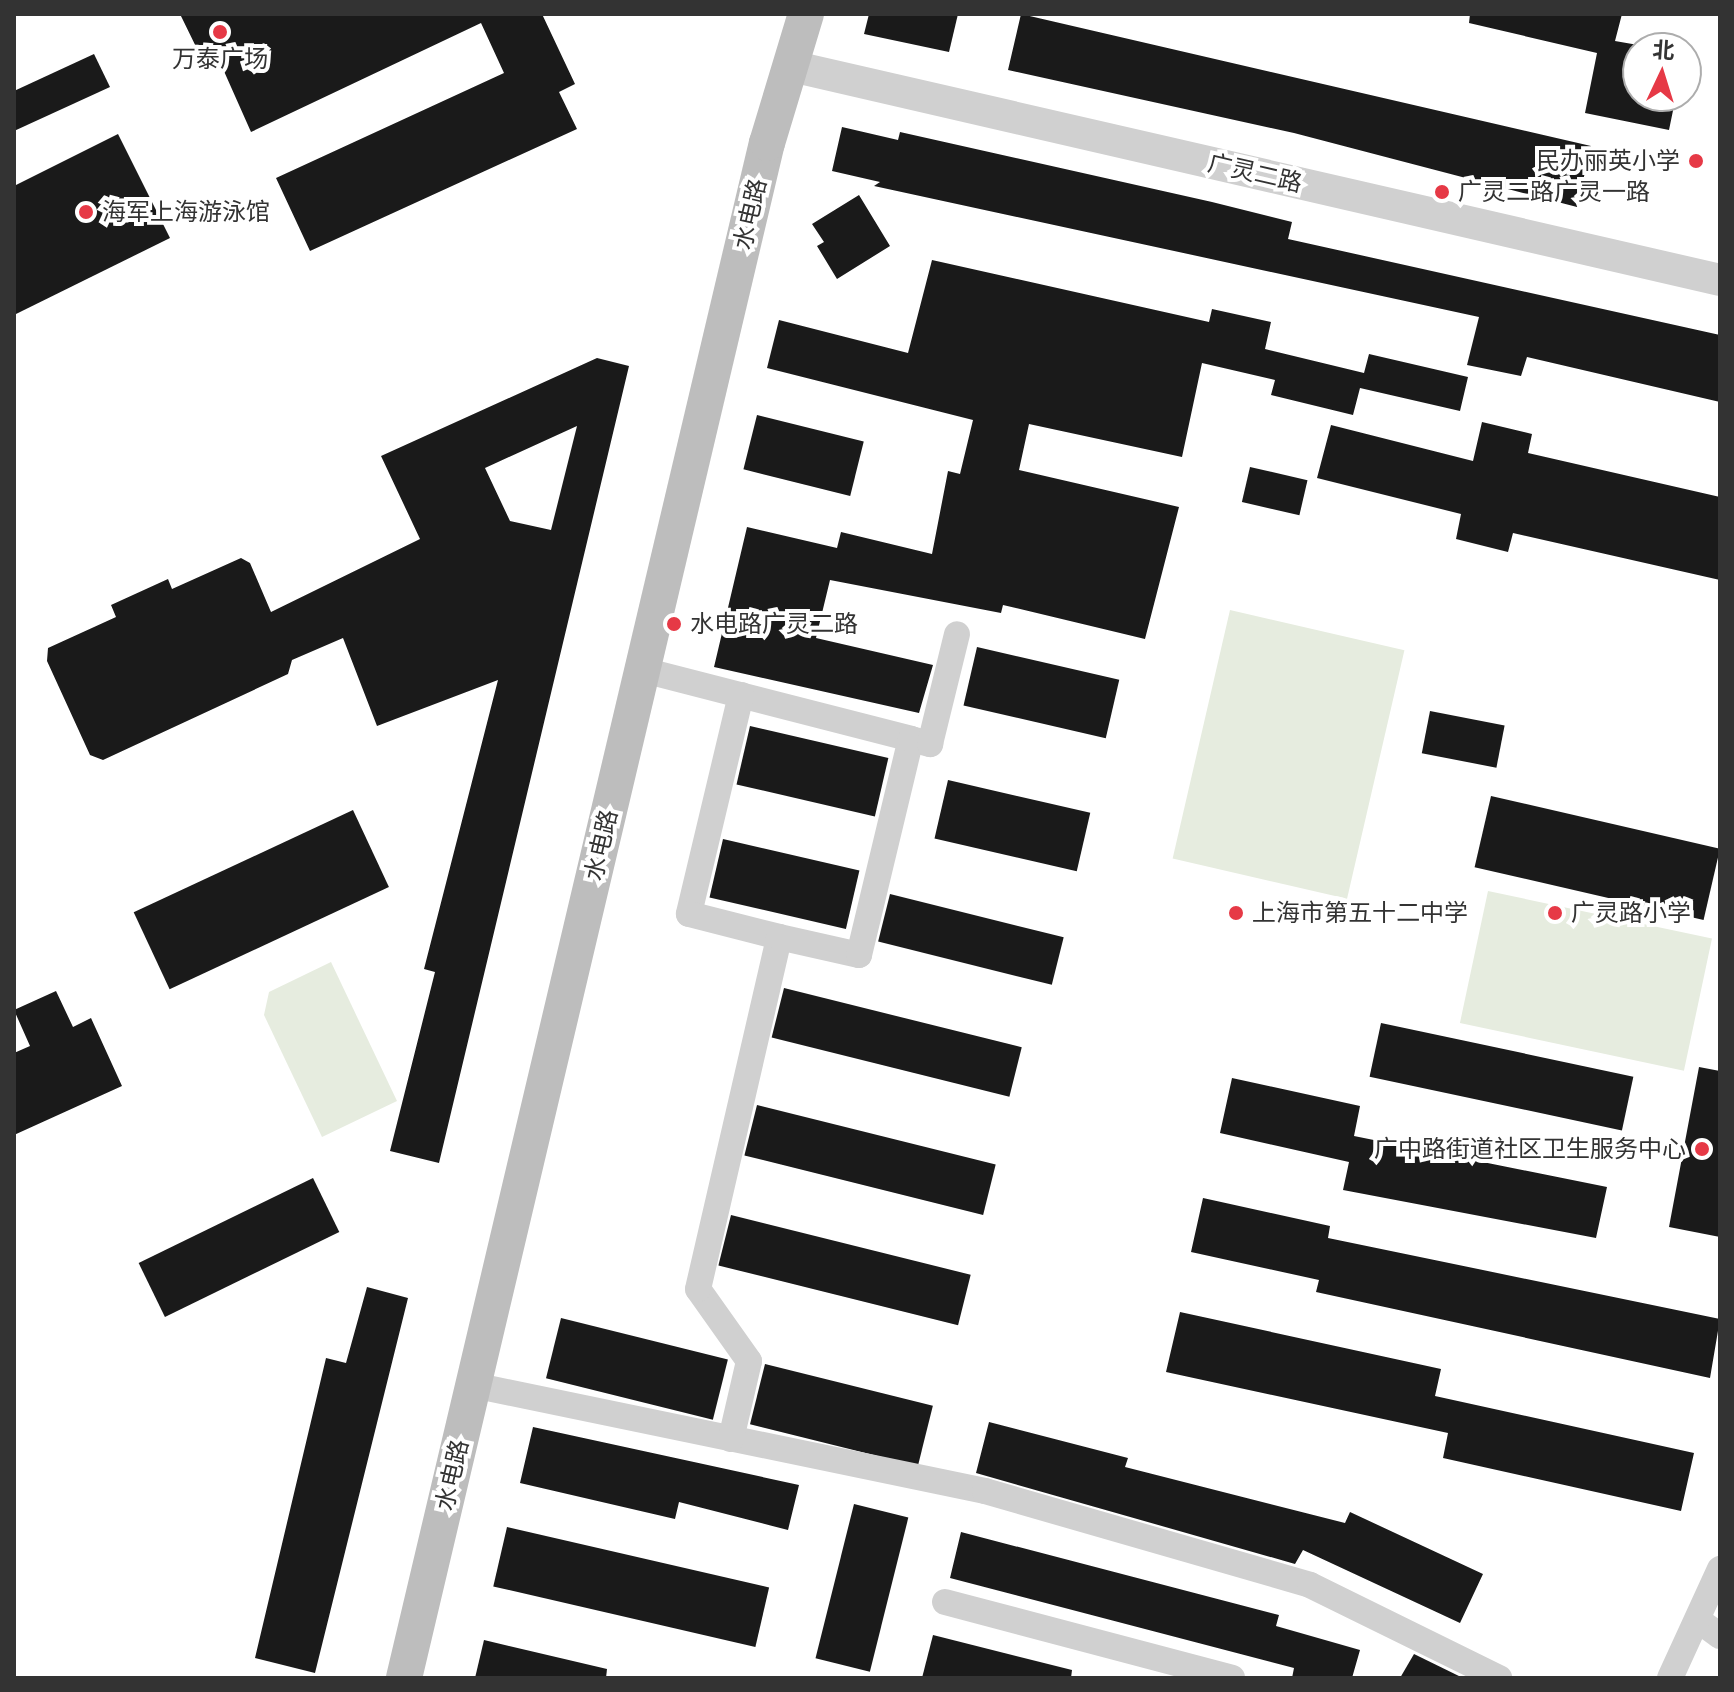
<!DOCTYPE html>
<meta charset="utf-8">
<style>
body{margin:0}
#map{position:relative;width:1734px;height:1692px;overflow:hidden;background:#fff;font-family:"Space Grotesk","Noto Sans SC",sans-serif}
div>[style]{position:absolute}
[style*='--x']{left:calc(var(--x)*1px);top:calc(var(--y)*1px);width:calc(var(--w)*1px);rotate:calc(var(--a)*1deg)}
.green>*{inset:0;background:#e6ecdf;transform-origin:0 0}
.building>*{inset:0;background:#1a1a1a;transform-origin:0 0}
.minor>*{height:26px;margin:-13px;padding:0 13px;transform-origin:13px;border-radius:13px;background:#d0d0d0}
.tertiary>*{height:32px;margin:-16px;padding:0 16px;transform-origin:16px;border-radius:16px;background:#d0d0d0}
.secondary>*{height:36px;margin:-18px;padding:0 18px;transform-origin:18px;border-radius:18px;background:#bdbdbd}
.dots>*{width:22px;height:22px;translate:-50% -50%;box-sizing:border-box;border:4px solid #fff;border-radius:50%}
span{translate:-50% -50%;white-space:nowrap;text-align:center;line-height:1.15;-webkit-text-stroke:8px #fff;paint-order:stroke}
.poi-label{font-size:24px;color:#333}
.right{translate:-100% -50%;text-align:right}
.left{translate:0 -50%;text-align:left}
.street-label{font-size:24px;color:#333}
.frame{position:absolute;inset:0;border:16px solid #333;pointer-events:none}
.north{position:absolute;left:1622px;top:32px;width:80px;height:80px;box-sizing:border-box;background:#fff;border:2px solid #adadad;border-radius:50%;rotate:4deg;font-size:22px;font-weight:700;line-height:32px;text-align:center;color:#333}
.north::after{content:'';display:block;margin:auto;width:28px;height:36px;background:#e63946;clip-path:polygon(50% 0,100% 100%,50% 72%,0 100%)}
</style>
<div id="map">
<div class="green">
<i style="left:1230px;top:610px;width:179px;height:255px;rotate:13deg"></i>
<i style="left:1488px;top:891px;width:229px;height:135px;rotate:12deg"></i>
<i style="clip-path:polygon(331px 962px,397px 1101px,322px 1137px,264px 1015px,269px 992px)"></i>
</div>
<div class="building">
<i style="clip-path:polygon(180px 14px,542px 14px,575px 84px,559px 92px,577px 129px,310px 251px,276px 178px,504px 73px,481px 23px,251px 132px,215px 51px,201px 57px)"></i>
<i style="clip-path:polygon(869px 14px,958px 14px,949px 52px,864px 34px)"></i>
<i style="clip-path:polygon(1021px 14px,1591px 146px,1577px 207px,1294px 133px,1008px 70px)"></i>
<i style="clip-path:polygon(1470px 14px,1622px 14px,1615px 41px,1638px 45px,1638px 96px,1676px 96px,1669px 130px,1585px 113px,1597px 53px,1469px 23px)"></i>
<i style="clip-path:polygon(94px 54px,110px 87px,14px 131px,14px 91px)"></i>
<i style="clip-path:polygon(842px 127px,898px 140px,900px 132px,1212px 202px,1292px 222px,1288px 239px,1720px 335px,1720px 402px,1527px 357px,1521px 376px,1467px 365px,1479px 317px,874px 186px,880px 182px,832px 171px)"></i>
<i style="clip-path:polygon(118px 134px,170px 238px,14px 315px,14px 186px)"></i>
<i style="clip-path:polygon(859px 195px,890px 246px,837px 279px,817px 246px,824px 242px,812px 224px)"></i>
<i style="clip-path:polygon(932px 260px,1209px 322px,1212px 309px,1271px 322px,1265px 349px,1364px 373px,1369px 354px,1468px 377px,1460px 411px,1360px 388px,1353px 415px,1271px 395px,1275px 380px,1202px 363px,1182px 457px,1029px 424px,1019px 470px,1179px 507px,1145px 639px,1003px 605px,1001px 613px,830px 580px,816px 638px,933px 665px,919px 713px,714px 667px,747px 527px,837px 548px,841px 532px,932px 554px,948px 471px,960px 474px,973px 420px,767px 368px,779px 320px,908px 353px)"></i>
<i style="clip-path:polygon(evenodd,597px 358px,629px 366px,439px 1163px,390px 1151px,435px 972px,424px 969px,498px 680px,377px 726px,343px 638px,292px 660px,288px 674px,103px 760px,90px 755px,47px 661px,48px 648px,116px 617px,111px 605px,168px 579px,172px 589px,241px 558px,250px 563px,271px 612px,420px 539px,381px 456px,597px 358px,577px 426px,551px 530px,510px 521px,485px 468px,577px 426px)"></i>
<i style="left:757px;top:415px;width:110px;height:56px;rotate:14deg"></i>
<i style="clip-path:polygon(1482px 422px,1532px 434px,1528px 453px,1720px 497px,1720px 580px,1513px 533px,1508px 552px,1456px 539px,1461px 514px,1317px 478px,1331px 425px,1473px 461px)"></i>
<i style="left:1250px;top:467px;width:59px;height:36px;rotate:13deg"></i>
<i style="left:977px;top:647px;width:146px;height:60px;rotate:13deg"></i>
<i style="left:1430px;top:711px;width:76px;height:43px;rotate:11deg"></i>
<i style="left:750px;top:726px;width:142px;height:60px;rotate:13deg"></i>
<i style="left:948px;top:780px;width:146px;height:60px;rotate:13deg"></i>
<i style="left:1491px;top:796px;width:235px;height:73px;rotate:13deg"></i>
<i style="left:353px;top:810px;width:85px;height:242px;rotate:65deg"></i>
<i style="left:723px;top:839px;width:140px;height:60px;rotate:13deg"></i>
<i style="left:890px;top:894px;width:179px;height:49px;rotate:14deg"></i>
<i style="left:784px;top:988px;width:245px;height:51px;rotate:14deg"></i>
<i style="clip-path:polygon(56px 991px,73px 1027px,91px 1018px,122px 1086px,14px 1135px,14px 1053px,30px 1046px,14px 1010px)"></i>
<i style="left:1381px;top:1023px;width:258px;height:55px;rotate:12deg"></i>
<i style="clip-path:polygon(1699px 1067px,1720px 1071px,1720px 1237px,1669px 1227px)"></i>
<i style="clip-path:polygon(1232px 1078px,1360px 1106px,1354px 1136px,1607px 1187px,1596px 1238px,1343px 1190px,1349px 1162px,1220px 1133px)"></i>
<i style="left:757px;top:1105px;width:246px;height:52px;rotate:14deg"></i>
<i style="left:313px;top:1178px;width:60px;height:194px;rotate:64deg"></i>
<i style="clip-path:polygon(1203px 1198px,1330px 1226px,1328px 1238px,1720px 1319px,1710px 1378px,1316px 1292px,1319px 1280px,1191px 1252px)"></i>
<i style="left:731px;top:1215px;width:247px;height:52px;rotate:14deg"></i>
<i style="clip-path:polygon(367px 1287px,408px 1298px,315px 1673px,255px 1658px,326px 1358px,346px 1363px)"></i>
<i style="clip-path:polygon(1180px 1312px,1441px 1369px,1435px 1396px,1694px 1453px,1681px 1511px,1443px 1458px,1448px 1433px,1166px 1372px)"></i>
<i style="left:561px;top:1318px;width:172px;height:62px;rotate:14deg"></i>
<i style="left:765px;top:1364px;width:173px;height:62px;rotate:14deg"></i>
<i style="clip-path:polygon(989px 1422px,1128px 1458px,1125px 1467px,1345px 1523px,1350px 1512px,1483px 1574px,1460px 1623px,1303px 1550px,1295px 1564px,976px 1473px)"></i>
<i style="clip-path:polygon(533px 1427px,799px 1485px,788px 1530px,679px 1502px,675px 1519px,520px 1483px)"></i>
<i style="left:854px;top:1504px;width:56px;height:159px;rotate:14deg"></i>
<i style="left:507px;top:1527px;width:269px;height:61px;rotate:13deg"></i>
<i style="clip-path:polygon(961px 1532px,1279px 1615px,1276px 1626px,1360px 1650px,1352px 1678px,1292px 1678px,1294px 1668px,950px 1578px)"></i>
<i style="clip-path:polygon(933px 1635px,1072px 1670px,1071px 1678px,922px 1678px)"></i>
<i style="clip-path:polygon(484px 1640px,607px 1669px,606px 1678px,475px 1678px)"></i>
<i style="clip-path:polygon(1414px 1654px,1463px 1678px,1400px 1678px)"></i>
</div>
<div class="minor">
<i style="--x:643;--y:670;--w:277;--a:14.4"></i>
<i style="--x:741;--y:695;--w:225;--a:103.4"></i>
<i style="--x:689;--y:914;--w:93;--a:14.3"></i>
<i style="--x:473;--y:1385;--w:523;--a:11.7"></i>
<i style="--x:985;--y:1491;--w:338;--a:16.1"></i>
<i style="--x:1310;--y:1585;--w:211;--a:26.2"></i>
<i style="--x:731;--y:1439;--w:80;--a:-77"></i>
<i style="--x:749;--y:1361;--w:88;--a:-125.3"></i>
<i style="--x:698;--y:1289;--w:361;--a:-77"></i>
<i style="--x:779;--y:937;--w:82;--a:12.7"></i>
<i style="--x:859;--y:955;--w:222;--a:-76.5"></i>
<i style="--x:911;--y:739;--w:20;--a:15"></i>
<i style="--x:930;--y:744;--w:113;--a:-76.2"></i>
<i style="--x:945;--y:1602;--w:297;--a:14.8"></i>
<i style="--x:1698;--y:1620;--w:27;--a:36"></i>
<i style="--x:1670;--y:1678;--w:120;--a:-65.4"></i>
</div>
<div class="tertiary">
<i style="--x:791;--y:66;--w:953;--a:12.97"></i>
</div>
<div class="secondary">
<i style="--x:404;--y:1678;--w:1577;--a:-76.7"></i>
<i style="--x:767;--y:143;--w:135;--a:-73.2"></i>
</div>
<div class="dots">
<i style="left:220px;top:32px;background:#e63946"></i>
<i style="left:1696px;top:161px;background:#e63946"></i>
<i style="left:1442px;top:192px;background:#e63946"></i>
<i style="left:86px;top:212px;background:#e63946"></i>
<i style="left:674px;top:624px;background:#e63946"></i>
<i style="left:1236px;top:913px;background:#e63946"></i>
<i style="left:1555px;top:913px;background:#e63946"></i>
<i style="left:1702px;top:1149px;background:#e63946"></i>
</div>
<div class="poi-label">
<span style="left:220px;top:59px">万泰广场</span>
<span class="right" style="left:1680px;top:161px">民办丽英小学</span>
<span class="left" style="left:1458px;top:192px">广灵二路广灵一路</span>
<span class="left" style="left:102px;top:212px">海军上海游泳馆</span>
<span class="left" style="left:690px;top:624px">水电路广灵二路</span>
<span class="left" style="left:1252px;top:913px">上海市第五十二中学</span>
<span class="left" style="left:1571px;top:913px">广灵路小学</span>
<span class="right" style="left:1686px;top:1149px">广中路街道社区卫生服务中心</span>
</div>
<div class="street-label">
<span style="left:1255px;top:173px;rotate:13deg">广灵二路</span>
<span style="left:750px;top:214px;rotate:-77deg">水电路</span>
<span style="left:601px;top:845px;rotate:-77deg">水电路</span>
<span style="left:452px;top:1475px;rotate:-77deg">水电路</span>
</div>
<div class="frame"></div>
<div class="north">北</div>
</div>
